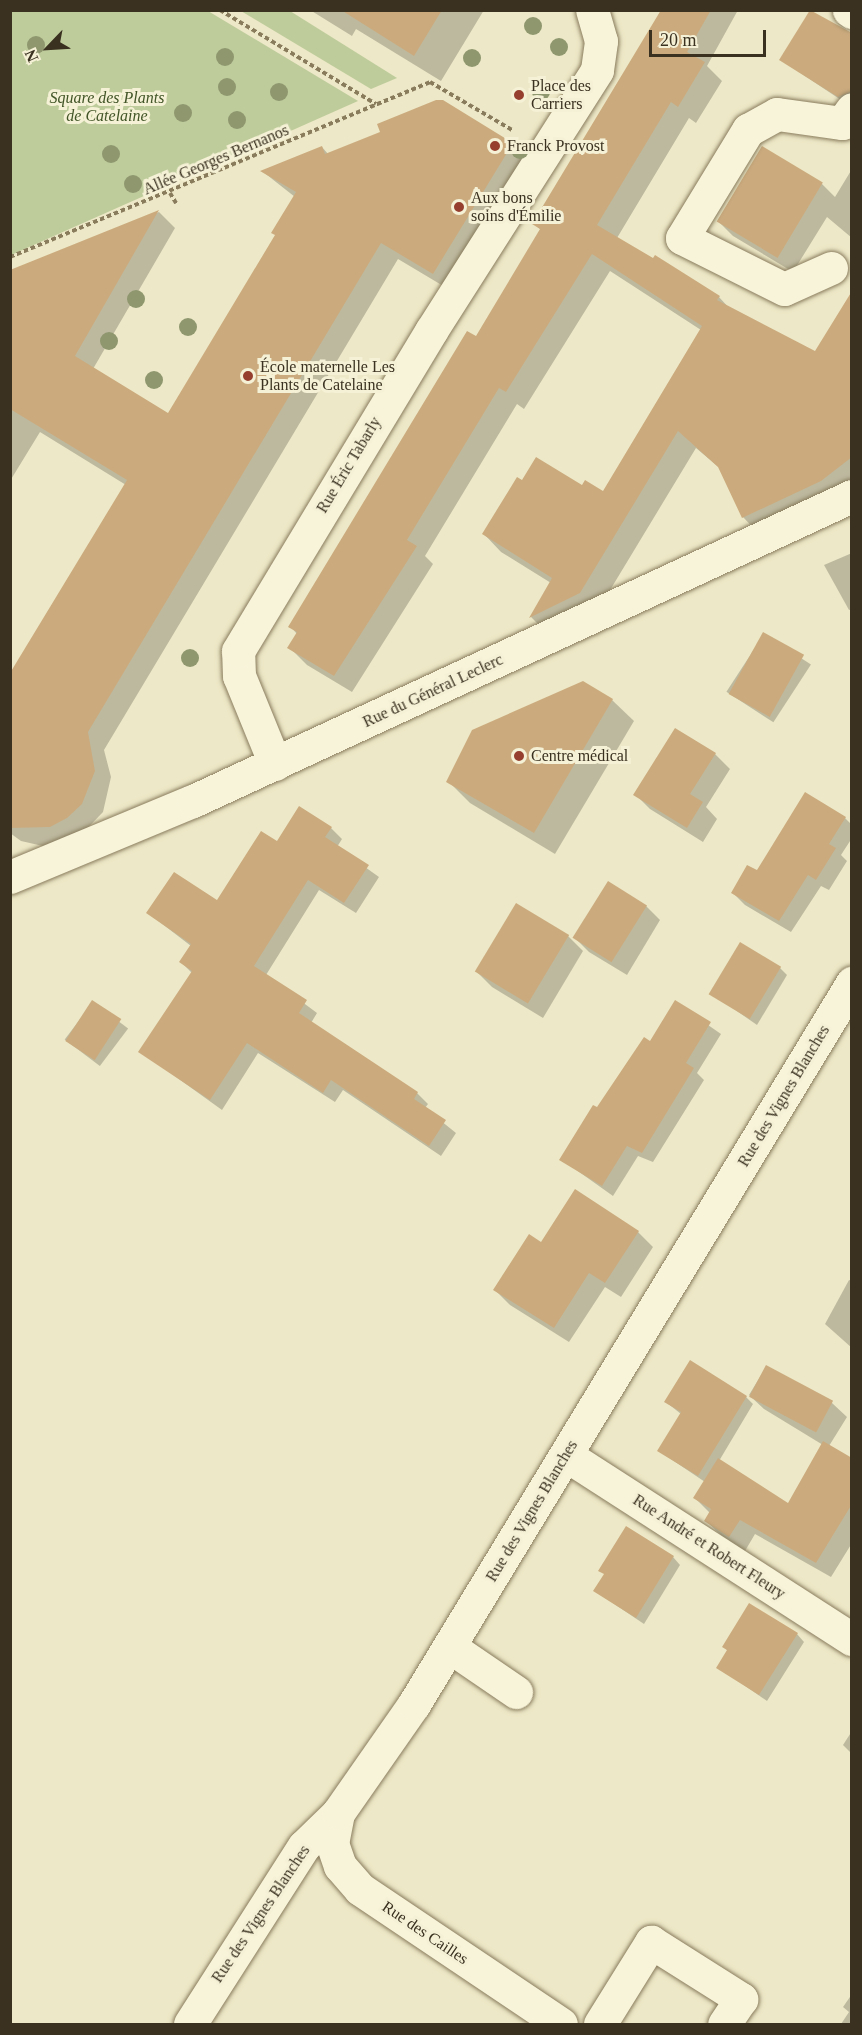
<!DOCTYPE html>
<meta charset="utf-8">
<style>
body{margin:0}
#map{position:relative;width:862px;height:2035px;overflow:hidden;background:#ede8c7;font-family:"Times New Roman",serif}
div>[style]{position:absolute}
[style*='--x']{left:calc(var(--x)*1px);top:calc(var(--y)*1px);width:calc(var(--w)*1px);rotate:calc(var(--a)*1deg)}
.green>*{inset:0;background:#becc9b}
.shadow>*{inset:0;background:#0003;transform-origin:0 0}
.building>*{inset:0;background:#cbab7e;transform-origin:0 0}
.path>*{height:4px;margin-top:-2px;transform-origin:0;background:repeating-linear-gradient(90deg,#897c5d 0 4.5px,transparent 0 7.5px)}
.roads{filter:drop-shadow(0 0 2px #897c5d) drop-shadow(0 0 2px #897c5d)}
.minor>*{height:33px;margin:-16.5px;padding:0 16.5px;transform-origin:16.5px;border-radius:16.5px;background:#f8f4da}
.trees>*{width:18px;height:18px;margin:-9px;border-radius:50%;background:#8f976f}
.dots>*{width:16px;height:16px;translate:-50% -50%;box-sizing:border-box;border:3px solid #f5f1d6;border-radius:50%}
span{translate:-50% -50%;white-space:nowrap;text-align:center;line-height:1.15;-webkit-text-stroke:6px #f5f1d6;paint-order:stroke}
.poi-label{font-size:16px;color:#3a3120}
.left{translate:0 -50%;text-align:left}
.park-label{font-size:16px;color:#425527;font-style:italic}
.street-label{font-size:16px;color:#3a3120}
.frame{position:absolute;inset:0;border:12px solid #3a3120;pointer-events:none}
.north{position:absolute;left:18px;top:18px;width:60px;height:60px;-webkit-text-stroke:4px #f5f1d6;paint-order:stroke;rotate:245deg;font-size:16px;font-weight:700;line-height:24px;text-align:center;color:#3a3120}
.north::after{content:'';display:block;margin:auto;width:21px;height:27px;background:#3a3120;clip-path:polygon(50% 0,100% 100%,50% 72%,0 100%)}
.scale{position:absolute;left:649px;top:30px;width:117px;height:27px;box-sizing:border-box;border:3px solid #3a3120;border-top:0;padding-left:8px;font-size:18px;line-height:21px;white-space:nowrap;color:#3a3120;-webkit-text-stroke:4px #f5f1d6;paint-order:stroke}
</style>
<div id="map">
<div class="green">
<i style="clip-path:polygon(11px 10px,208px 11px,358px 101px,11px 255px)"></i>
<i style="clip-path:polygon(241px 11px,290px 11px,397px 78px,371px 89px)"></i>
</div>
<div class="shadow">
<i style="clip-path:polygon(310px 10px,484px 10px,441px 81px,356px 29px,352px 36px)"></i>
<i style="clip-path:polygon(663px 10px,738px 10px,707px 66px,722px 81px,696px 123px,689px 118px,617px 238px,719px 297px,730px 309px,815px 353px,852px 294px,852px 488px,760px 535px,743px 517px,721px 469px,696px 448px,598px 610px,548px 634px,531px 617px,551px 583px,501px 552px,484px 534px,523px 482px,604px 493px,701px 330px,610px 271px,524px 409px,517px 404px,425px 556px,433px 564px,352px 692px,307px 665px,289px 647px,297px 634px,290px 626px,476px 338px,541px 230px,534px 223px)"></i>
<i style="clip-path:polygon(781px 60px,852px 90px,844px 102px)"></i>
<i style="clip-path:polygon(512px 144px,528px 160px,450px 290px,398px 259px,104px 750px,111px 777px,103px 812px,77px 839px,43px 846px,21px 841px,10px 833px,10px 702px,126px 485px,40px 432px,10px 481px,10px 271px,159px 212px,175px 228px,93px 369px,168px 415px,276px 236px,295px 197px,262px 171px,322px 147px,328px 154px)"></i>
<i style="clip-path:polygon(763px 148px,822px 184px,835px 197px,852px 169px,852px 238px,827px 217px,793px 272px,733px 236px,718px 221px)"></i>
<i style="clip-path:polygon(852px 553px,852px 609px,849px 610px,824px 565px)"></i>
<i style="left:764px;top:634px;width:56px;height:69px;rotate:33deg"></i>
<i style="clip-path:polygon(612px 700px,634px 721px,555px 854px,470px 803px,448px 781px)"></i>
<i style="clip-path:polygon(715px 754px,730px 769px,706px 807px,717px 819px,703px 842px,650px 809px,635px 794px)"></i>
<i style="clip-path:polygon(845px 818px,852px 825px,852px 838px,841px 855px,847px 861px,829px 890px,821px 886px,791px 932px,745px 905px,733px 893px,757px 873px)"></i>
<i style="clip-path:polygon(331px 828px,342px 839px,337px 847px,379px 877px,356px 913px,319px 890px,266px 975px,317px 1013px,311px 1023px,417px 1093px,428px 1104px,425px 1108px,456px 1133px,441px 1156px,343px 1090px,335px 1102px,258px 1053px,222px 1110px,140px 1051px,192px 973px,181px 962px,191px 946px,148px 913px,217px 902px,277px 843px)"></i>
<i style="clip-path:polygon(646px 906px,660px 920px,627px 975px,589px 952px,575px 938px)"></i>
<i style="clip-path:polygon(568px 936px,583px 951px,543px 1018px,492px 987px,477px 972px)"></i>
<i style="clip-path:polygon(780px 968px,787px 975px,757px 1025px,711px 993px)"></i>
<i style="left:93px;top:1002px;width:44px;height:47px;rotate:37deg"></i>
<i style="clip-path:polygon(675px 1002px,721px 1034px,697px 1073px,704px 1080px,653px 1162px,638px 1156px,613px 1196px,561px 1159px,650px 1043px)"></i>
<i style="clip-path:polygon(638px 1232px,653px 1247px,621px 1297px,605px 1287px,569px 1342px,510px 1305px,495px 1290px,541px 1244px)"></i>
<i style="clip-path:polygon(849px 1280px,852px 1281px,852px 1348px,825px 1324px)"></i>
<i style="clip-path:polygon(766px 1367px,832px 1403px,847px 1417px,829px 1446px,852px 1460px,852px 1543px,831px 1577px,755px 1534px,745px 1551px,721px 1535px,706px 1521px,710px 1513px,695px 1498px,705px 1482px,659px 1451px,681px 1414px,666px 1402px,746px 1397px,753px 1404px,719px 1461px,788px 1505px,823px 1445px,764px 1409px,749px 1395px)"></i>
<i style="clip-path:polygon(673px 1557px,680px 1565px,644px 1624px,595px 1591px)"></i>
<i style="clip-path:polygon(797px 1634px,804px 1642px,767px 1701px,718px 1667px,728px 1651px,724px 1647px)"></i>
<i style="clip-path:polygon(852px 1731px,852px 1754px,843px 1745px)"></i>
<i style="clip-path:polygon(852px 1994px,852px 2024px,841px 2024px,849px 2012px,843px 2007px)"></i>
</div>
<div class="building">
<i style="clip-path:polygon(341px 10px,442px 10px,414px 56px)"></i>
<i style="clip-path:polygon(661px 10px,711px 10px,687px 52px,705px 62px,678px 107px,671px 102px,597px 225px,653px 258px,655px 255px,720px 296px,717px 300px,815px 351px,852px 291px,852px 457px,821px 481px,742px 518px,718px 467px,678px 431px,580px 593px,529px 618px,552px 578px,482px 534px,517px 477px,522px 480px,536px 457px,582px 485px,585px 480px,603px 491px,702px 326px,592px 254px,506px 392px,499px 388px,407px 540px,417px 546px,334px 676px,287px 648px,297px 632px,288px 627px,467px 331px,476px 336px,540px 229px,532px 224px)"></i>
<i style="clip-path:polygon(810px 10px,852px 33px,852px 91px,838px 97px,779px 60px)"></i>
<i style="clip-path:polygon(436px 100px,443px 100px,513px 143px,433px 274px,381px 243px,88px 732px,95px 771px,82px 804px,67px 818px,50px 827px,10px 828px,10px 673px,127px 480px,10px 409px,10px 270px,159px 210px,75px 356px,168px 413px,275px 235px,271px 233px,296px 192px,260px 171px,322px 146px,325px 154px,380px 132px,377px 124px)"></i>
<i style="left:762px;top:146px;width:71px;height:88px;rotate:31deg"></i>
<i style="left:763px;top:632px;width:47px;height:71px;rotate:29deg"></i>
<i style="clip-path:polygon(583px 681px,613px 699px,534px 833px,446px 782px,472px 730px)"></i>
<i style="clip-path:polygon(675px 728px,716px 753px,690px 794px,703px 802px,687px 828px,633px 795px)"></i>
<i style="clip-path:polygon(805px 792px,846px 817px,829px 844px,836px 848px,816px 880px,808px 875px,779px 921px,731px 893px,747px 865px,757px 870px)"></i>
<i style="clip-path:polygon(299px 806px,332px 827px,325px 837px,369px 865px,344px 903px,308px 880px,254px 966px,307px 1000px,299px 1013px,418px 1092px,414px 1099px,446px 1120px,429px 1146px,331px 1080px,323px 1093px,247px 1043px,210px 1100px,138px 1052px,192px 971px,179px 962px,191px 944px,146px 913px,174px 872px,217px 900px,261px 831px,277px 841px)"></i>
<i style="left:608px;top:881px;width:46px;height:67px;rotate:32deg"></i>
<i style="left:516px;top:903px;width:62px;height:80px;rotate:31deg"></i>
<i style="left:740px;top:942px;width:48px;height:61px;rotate:31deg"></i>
<i style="left:92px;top:1000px;width:35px;height:49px;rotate:33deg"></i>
<i style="clip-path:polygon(675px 1000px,711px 1022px,686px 1063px,694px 1068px,642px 1153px,627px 1146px,602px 1186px,559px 1160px,593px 1105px,597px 1107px,644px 1037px,650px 1041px)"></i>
<i style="clip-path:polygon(575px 1189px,639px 1231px,605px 1283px,589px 1273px,554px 1328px,493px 1290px,529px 1234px,541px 1242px)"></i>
<i style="clip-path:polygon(690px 1360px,747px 1396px,698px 1476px,657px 1451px,681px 1412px,664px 1402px)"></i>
<i style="left:766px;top:1365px;width:76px;height:36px;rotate:28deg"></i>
<i style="clip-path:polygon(823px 1441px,852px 1458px,852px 1504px,816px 1563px,740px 1520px,729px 1537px,704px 1521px,711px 1509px,693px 1498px,718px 1458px,788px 1503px)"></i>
<i style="clip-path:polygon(626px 1526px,674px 1556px,636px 1618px,593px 1591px,604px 1574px,598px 1571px)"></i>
<i style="clip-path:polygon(749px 1603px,798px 1633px,759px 1695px,716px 1668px,727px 1650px,722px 1647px)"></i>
</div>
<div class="path">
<i style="--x:220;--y:10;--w:182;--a:31.1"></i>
<i style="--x:170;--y:193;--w:12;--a:59"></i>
<i style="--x:10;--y:257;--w:455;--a:-22.6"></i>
<i style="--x:430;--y:82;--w:97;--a:30.3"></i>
</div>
<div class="roads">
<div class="minor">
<i style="--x:849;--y:10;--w:4;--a:34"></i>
<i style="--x:831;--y:268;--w:51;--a:155.9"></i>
<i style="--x:784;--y:289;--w:114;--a:-153.4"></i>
<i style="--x:682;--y:238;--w:127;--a:-58.6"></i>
<i style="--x:748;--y:130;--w:33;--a:-29"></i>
<i style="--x:777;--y:114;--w:66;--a:7.9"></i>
<i style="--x:842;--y:123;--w:17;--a:-54"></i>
<i style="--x:275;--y:764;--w:95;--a:-112.2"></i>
<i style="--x:239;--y:676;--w:25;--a:-92"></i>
<i style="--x:238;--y:651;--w:374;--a:-58.9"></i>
<i style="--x:431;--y:331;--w:309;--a:-57.5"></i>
<i style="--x:597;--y:70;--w:29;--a:-82"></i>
<i style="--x:601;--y:41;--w:32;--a:-106"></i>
<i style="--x:10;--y:877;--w:198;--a:-22.6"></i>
<i style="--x:193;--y:801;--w:726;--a:-24.84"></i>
<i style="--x:566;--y:1455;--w:340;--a:32.8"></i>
<i style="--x:450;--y:1647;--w:80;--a:34.3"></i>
<i style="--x:338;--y:1813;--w:31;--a:101"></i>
<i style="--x:332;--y:1843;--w:24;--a:71"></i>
<i style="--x:340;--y:1866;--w:30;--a:49"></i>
<i style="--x:360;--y:1889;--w:242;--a:33.9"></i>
<i style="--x:190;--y:2024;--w:211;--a:-57.4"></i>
<i style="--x:304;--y:1846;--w:47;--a:-44.1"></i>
<i style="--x:338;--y:1813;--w:133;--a:-55.1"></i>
<i style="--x:414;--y:1704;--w:844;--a:-58.72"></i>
<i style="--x:600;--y:2024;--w:97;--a:-58.1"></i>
<i style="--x:651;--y:1942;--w:107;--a:32.3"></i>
<i style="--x:741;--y:1999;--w:30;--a:124"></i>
</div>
</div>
<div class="trees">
<i style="left:533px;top:26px"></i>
<i style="left:36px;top:45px"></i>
<i style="left:559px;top:47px"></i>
<i style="left:225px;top:57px"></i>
<i style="left:472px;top:58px"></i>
<i style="left:227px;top:87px"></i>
<i style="left:279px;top:92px"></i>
<i style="left:541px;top:92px"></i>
<i style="left:183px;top:113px"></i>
<i style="left:237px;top:120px"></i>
<i style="left:520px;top:150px"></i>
<i style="left:111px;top:154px"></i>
<i style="left:133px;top:184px"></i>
<i style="left:136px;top:299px"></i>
<i style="left:188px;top:327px"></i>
<i style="left:109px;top:341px"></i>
<i style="left:154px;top:380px"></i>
<i style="left:190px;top:658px"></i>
</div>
<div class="dots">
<i style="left:519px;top:95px;background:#963f2e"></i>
<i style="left:495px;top:146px;background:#963f2e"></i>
<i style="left:459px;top:207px;background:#963f2e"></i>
<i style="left:248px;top:376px;background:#963f2e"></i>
<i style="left:519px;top:756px;background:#963f2e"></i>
</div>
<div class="poi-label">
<span class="left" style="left:531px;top:95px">Place des<br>Carriers</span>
<span class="left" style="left:507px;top:146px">Franck Provost</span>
<span class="left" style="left:471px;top:207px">Aux bons<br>soins d'Émilie</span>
<span class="left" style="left:260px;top:376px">École maternelle Les<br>Plants de Catelaine</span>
<span class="left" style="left:531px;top:756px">Centre médical</span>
</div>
<div class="park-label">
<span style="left:107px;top:107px">Square des Plants<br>de Catelaine</span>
</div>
<div class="street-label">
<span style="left:216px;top:160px;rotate:-23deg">Allée Georges Bernanos</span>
<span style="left:349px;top:465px;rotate:-59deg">Rue Éric Tabarly</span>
<span style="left:433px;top:691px;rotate:-25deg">Rue du Général Leclerc</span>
<span style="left:784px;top:1096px;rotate:-59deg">Rue des Vignes Blanches</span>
<span style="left:532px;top:1511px;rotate:-59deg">Rue des Vignes Blanches</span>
<span style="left:709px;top:1547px;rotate:33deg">Rue André et Robert Fleury</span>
<span style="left:261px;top:1914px;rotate:-56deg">Rue des Vignes Blanches</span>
<span style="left:425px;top:1933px;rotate:34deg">Rue des Cailles</span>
</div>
<div class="frame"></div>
<div class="north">N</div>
<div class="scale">20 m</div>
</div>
